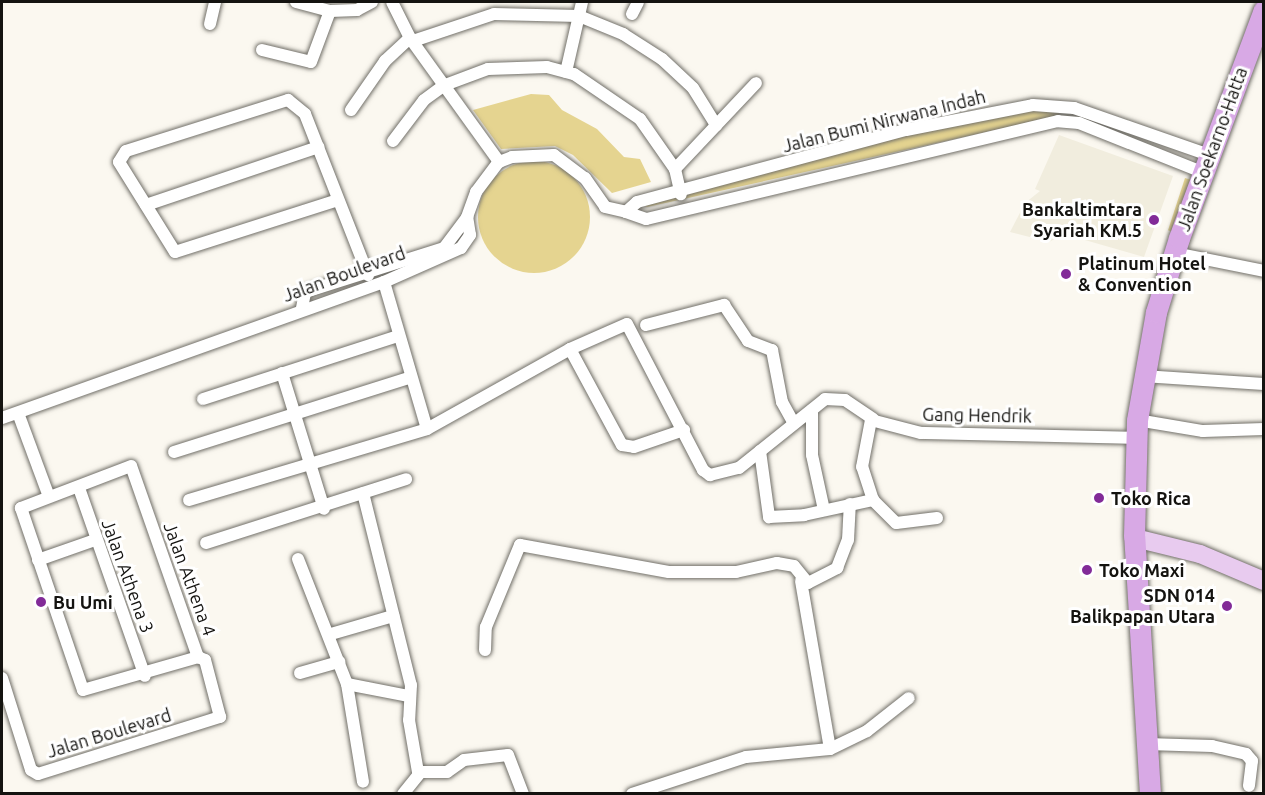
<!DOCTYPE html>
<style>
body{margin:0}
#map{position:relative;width:1265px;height:795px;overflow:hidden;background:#fbf8f0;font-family:Ubuntu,sans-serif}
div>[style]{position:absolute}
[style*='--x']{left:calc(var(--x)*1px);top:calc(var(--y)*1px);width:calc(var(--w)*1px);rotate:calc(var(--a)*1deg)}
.built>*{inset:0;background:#f1edde}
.green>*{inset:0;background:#e5d490;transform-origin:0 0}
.round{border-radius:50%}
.roads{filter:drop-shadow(0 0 2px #716f68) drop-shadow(0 0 2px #716f68)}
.street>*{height:12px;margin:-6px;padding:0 6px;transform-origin:6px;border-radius:6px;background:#fff}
.primary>*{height:18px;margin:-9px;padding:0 9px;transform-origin:9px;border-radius:9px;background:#e8cbef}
.highway>*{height:21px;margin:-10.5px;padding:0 10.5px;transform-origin:10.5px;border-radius:10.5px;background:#d8a9e5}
.dots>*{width:16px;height:16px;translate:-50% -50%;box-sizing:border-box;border:3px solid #fff;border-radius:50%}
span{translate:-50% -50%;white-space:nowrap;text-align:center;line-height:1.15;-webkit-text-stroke:6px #fff;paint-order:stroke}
.street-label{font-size:18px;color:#141310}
.poi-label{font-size:18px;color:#141310;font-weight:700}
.right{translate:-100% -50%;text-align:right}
.left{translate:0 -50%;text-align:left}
.frame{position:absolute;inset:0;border:3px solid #141310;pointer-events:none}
</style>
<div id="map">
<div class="built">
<i style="clip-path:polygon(1059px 135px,1173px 176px,1144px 257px,1064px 234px,1049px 242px,1010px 232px,1025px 203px,1040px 191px,1035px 189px)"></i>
</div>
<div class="green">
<i style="clip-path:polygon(531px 94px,549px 95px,562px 110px,597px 129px,624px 157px,640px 159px,651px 182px,612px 193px,573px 155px,555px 146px,501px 149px,473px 110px)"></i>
<i style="clip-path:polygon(1035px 110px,1059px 111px,1059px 116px,647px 207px,639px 203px,910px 135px)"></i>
<i class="round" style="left:478px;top:161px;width:112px;height:112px"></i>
<i style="left:1185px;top:178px;width:6px;height:55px;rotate:18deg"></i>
</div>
<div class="roads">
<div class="street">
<i style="--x:296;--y:2;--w:35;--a:15"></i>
<i style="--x:392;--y:2;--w:40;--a:63.4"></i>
<i style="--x:410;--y:38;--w:153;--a:54.3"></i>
<i style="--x:632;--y:14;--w:13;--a:-63"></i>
<i style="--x:210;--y:24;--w:23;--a:-77"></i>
<i style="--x:413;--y:41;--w:85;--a:-18.4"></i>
<i style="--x:494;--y:14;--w:85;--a:1.3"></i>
<i style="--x:579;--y:16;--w:48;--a:22.2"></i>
<i style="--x:623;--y:34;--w:46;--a:32.7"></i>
<i style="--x:662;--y:59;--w:42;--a:43.1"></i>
<i style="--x:693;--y:88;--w:44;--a:58.1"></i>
<i style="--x:262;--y:50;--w:50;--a:13.8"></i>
<i style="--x:311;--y:62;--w:54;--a:-69.6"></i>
<i style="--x:330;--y:11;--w:27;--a:-2"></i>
<i style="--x:357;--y:10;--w:17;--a:-28"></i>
<i style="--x:566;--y:72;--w:72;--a:-77.1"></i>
<i style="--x:351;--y:110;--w:60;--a:-55.2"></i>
<i style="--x:385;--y:61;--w:34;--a:-43"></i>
<i style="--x:393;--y:141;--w:51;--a:-52.9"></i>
<i style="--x:424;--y:100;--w:26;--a:-36"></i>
<i style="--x:445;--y:85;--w:46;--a:-20.4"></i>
<i style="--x:488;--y:69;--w:59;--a:-1.9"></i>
<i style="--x:547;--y:67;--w:28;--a:15"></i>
<i style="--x:574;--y:74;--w:80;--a:34.3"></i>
<i style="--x:640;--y:119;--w:61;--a:55"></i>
<i style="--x:675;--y:169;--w:26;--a:77"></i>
<i style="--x:675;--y:169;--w:118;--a:-46.7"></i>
<i style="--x:1202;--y:172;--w:132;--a:-158.3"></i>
<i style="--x:1079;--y:123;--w:21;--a:-175"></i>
<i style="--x:1058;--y:121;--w:423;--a:166.6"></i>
<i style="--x:646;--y:219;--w:21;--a:-161"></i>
<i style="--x:626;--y:212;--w:15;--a:-42"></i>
<i style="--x:637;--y:202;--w:278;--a:-15"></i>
<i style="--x:906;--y:130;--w:129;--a:-11.1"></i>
<i style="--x:1033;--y:105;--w:41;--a:4.2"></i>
<i style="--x:1074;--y:108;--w:143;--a:19.2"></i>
<i style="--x:338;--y:200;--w:171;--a:162.3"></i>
<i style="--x:175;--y:252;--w:106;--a:-121.9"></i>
<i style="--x:119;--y:162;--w:13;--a:-58"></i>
<i style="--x:126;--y:151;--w:170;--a:-17.5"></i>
<i style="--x:288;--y:100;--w:22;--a:39"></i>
<i style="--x:305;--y:114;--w:173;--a:68.6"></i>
<i style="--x:146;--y:205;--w:182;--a:-18.6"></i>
<i style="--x:1175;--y:253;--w:91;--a:11.4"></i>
<i style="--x:384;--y:282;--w:153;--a:73.7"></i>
<i style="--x:302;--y:308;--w:16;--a:-79"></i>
<i style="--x:305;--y:292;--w:146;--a:-17.6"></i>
<i style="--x:444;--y:248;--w:39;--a:-53"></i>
<i style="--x:646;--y:325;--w:81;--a:-14.4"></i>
<i style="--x:724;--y:305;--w:43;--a:56.3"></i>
<i style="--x:748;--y:341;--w:26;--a:21"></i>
<i style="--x:772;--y:350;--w:53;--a:79.1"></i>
<i style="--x:782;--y:402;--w:23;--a:61"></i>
<i style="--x:570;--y:349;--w:62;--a:-23.7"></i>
<i style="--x:627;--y:324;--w:165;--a:62.5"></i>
<i style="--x:703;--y:470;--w:9;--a:36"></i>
<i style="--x:710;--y:475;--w:30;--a:-14"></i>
<i style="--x:739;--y:468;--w:110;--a:-38.7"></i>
<i style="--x:825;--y:399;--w:20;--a:3"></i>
<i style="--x:845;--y:400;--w:34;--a:34"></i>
<i style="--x:282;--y:373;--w:142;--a:72.8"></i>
<i style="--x:1143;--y:376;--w:121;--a:3.8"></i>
<i style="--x:203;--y:399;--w:205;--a:-17.9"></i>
<i style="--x:812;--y:410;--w:45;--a:90"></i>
<i style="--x:812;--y:455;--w:56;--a:77.7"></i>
<i style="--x:18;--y:413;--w:86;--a:69.7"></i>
<i style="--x:2;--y:418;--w:405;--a:-19.6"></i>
<i style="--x:384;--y:282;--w:84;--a:-23.8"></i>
<i style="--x:461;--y:248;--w:16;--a:-55"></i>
<i style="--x:470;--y:235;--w:18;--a:-99"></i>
<i style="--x:467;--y:217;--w:27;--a:-70"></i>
<i style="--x:476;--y:192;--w:38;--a:-53"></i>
<i style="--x:499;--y:162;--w:14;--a:-21"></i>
<i style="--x:512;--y:157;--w:42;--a:-2.7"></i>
<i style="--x:554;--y:155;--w:39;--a:37"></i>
<i style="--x:585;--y:178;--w:35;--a:55"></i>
<i style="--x:605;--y:207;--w:22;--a:13"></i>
<i style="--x:1137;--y:420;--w:67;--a:9.5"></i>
<i style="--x:1203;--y:431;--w:61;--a:-1.9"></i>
<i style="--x:760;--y:451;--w:67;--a:82.2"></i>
<i style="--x:769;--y:517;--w:35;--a:-3"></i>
<i style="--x:804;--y:515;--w:71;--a:-12.3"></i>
<i style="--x:174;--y:452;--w:246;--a:-17.5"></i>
<i style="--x:79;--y:488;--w:199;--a:70.7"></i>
<i style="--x:363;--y:493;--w:198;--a:76"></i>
<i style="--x:411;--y:685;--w:35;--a:93"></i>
<i style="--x:409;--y:720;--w:53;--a:80.2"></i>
<i style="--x:418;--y:772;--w:29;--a:0"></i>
<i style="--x:447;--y:772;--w:21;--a:-35"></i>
<i style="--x:464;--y:760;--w:44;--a:-6.5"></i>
<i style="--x:508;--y:755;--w:42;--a:69"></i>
<i style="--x:189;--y:500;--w:248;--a:-16.6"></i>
<i style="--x:427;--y:429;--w:164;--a:-29.2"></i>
<i style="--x:570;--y:349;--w:109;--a:61.6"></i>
<i style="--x:622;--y:445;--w:12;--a:9"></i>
<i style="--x:634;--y:447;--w:53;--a:-18.8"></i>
<i style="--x:937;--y:518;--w:41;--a:173"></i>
<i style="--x:896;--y:523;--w:33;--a:-135"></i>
<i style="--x:873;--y:500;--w:35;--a:-108"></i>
<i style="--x:862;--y:467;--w:48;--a:-79.2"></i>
<i style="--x:871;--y:420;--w:52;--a:14.6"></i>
<i style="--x:921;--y:433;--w:214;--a:1.3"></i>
<i style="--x:206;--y:543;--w:210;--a:-17.7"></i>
<i style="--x:298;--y:559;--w:134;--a:68.6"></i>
<i style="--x:347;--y:684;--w:99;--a:80.7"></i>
<i style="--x:38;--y:560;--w:60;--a:-19.3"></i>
<i style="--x:801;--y:581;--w:170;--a:80.2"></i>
<i style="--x:331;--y:634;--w:65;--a:-16.2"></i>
<i style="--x:485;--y:650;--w:23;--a:-88"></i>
<i style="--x:486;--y:627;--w:89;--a:-67.5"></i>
<i style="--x:520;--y:545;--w:151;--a:10.3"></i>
<i style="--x:669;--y:572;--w:67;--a:0"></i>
<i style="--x:736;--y:572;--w:42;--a:-12.4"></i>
<i style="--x:777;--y:563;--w:17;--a:10"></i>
<i style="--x:794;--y:566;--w:22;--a:51"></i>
<i style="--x:808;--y:583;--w:33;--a:-27"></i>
<i style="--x:837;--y:568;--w:30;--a:-69"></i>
<i style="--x:848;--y:540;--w:36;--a:-87"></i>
<i style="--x:300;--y:673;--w:41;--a:-15.8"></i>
<i style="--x:2;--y:678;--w:96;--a:72.5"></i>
<i style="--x:31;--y:770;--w:8;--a:30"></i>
<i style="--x:38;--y:774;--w:191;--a:-17.4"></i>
<i style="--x:220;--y:717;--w:59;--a:-104.7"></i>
<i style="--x:205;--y:660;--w:8;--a:-157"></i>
<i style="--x:198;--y:657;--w:202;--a:-109.3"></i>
<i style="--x:131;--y:466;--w:118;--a:159.1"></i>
<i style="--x:21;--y:508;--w:192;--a:71.2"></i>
<i style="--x:83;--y:690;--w:120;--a:-16"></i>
<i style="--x:347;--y:684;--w:62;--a:11.1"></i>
<i style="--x:1147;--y:744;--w:65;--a:1.8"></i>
<i style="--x:1212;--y:746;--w:35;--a:13"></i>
<i style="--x:1246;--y:754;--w:9;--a:49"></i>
<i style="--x:1252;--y:761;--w:25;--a:97"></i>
<i style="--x:403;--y:794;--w:26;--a:-51"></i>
<i style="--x:632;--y:794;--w:120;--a:-18"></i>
<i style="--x:746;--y:757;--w:84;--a:-5.4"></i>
<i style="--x:830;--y:749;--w:41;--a:-25.9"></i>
<i style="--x:867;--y:731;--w:53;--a:-38.2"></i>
</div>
<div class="primary">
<i style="--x:1135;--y:538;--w:67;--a:13.8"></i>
<i style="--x:1200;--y:554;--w:69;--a:22.9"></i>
</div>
<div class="highway">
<i style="--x:1150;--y:794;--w:258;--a:-93.5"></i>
<i style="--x:1134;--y:536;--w:116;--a:-88.5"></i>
<i style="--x:1137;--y:420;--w:110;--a:-80"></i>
<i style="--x:1156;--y:312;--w:77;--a:-72.7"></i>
<i style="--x:1179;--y:238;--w:243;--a:-69.6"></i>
</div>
</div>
<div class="dots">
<i style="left:1154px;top:220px;background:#822b98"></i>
<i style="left:1066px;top:274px;background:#822b98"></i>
<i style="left:1099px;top:498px;background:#822b98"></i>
<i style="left:1087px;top:570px;background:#822b98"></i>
<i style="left:41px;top:602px;background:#822b98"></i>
<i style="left:1227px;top:606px;background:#822b98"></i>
</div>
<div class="street-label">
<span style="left:884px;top:121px;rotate:-14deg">Jalan Bumi Nirwana Indah</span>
<span style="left:1212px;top:149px;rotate:-70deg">Jalan Soekarno-Hatta</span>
<span style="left:344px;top:274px;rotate:-20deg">Jalan Boulevard</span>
<span style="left:977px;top:415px;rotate:1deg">Gang Hendrik</span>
<span style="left:128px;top:576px;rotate:70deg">Jalan Athena 3</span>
<span style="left:190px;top:579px;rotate:70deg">Jalan Athena 4</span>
<span style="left:109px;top:733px;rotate:-17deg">Jalan Boulevard</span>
</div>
<div class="poi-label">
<span class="right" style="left:1142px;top:220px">Bankaltimtara<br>Syariah KM.5</span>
<span class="left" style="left:1078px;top:274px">Platinum Hotel<br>&amp; Convention</span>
<span class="left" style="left:1111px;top:498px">Toko Rica</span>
<span class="left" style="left:1099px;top:570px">Toko Maxi</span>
<span class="right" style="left:1215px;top:606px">SDN 014<br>Balikpapan Utara</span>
<span class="left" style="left:53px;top:602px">Bu Umi</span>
</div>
<div class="frame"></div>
</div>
